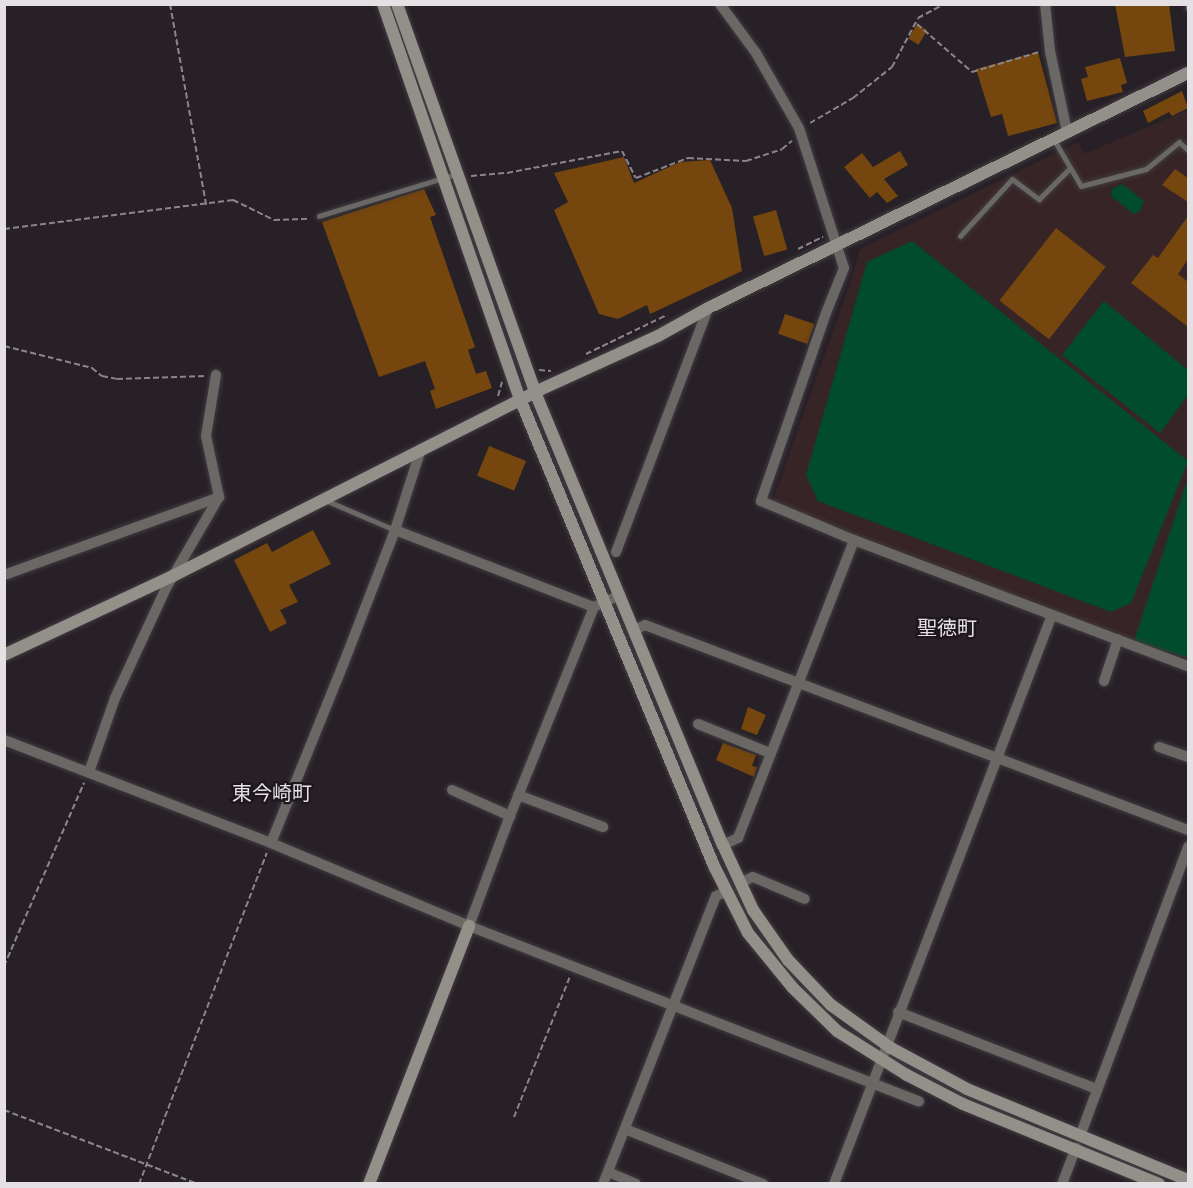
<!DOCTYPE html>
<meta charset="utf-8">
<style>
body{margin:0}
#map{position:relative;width:1193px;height:1188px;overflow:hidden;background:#272127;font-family:Overpass,"Noto Sans JP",sans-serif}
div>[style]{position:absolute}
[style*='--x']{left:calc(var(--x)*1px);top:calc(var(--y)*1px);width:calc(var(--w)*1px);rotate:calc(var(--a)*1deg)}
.education>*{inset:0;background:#372427}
.green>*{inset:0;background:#004c2b}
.building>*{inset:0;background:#75460d;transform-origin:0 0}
.path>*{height:2px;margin-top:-1px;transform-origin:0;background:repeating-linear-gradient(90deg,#8a858a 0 6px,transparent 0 9px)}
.roads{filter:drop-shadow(0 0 2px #413c41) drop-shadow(0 0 2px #413c41)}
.lane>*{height:5px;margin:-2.5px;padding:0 2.5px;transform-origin:2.5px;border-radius:2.5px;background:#696864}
.street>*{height:10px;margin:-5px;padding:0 5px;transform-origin:5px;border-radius:5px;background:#696864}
.secondary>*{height:12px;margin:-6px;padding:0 6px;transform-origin:6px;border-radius:6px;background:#929089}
span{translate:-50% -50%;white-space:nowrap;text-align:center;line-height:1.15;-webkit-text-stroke:4.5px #1d171d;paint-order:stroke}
.quarter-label{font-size:20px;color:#e4e0e4}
.frame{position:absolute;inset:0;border:6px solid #e4e0e4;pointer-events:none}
</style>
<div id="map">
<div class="education">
<i style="clip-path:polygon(1188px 110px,1188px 662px,772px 502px,853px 275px,860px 249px,1078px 142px,1084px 154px)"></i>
</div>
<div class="green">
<i style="clip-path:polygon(1122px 184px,1144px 201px,1140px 211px,1134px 214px,1111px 196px,1112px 189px)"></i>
<i style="clip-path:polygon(912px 241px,1188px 461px,1131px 603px,1111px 612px,818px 501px,806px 475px,867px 262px)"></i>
<i style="clip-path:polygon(1104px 301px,1188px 370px,1188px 395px,1160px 433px,1062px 355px)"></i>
<i style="clip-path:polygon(1188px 478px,1188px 658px,1134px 641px)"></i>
</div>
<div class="building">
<i style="clip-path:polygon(1115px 4px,1169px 4px,1175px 51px,1125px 57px)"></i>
<i style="left:917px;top:24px;width:12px;height:17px;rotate:31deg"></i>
<i style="clip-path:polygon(1038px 52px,1057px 123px,1008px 136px,1002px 114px,991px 117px,976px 69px)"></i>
<i style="clip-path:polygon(1120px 58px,1127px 83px,1121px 85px,1123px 92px,1087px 101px,1081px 79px,1088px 77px,1085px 67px)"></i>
<i style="clip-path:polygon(1182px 91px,1188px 108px,1172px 116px,1169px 112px,1148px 123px,1143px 111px)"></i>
<i style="clip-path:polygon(900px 151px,908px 165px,884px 179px,898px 196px,887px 203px,877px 192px,870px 198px,844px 167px,862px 153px,873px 167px)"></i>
<i style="clip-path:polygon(624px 157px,634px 183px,680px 162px,710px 160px,732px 208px,742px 271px,650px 314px,647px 305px,618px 319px,599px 314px,554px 210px,568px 202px,554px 173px)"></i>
<i style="clip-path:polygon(1175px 169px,1188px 178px,1188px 202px,1162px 185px)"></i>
<i style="clip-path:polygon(424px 189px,436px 215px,430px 217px,475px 347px,468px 350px,476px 374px,486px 371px,492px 388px,436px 409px,430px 391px,435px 389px,425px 361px,379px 377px,322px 222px)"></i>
<i style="left:776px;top:210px;width:41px;height:24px;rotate:74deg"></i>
<i style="clip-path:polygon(1188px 216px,1188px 259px,1178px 274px,1188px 282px,1188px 327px,1131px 283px,1153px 255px,1158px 258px)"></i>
<i style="left:1056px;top:228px;width:63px;height:92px;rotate:38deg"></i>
<i style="left:785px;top:314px;width:31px;height:21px;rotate:19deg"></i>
<i style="left:489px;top:446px;width:40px;height:32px;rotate:22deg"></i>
<i style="clip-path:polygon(313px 530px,331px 564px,289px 585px,298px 602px,280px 610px,287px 623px,270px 632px,234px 560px,267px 543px,272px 552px)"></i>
<i style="clip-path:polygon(748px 707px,766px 715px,757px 735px,741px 729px)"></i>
<i style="clip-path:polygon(723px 743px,756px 755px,752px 766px,757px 767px,754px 777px,716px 760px)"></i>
</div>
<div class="path">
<i style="--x:170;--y:4;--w:204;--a:79.8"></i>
<i style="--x:917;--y:24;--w:73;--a:41.1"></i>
<i style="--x:972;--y:72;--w:70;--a:-16.6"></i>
<i style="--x:810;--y:123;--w:50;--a:-30.2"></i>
<i style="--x:853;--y:98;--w:50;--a:-38.5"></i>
<i style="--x:892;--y:67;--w:55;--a:-62"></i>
<i style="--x:918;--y:18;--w:30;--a:-28"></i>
<i style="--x:471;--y:176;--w:36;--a:-5"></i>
<i style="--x:507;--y:173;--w:117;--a:-10.8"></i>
<i style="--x:622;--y:151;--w:30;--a:63"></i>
<i style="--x:636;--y:178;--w:56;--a:-21"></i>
<i style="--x:688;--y:158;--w:58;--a:3"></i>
<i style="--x:746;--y:161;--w:38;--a:-18"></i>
<i style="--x:782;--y:149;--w:13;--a:-39"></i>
<i style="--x:4;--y:229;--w:231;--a:-7.2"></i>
<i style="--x:233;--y:200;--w:46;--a:26"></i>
<i style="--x:274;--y:220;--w:36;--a:-2"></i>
<i style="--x:798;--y:249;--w:28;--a:-26"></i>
<i style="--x:4;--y:346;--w:91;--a:14"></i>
<i style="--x:92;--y:368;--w:13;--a:39"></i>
<i style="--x:102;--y:376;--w:15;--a:11"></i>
<i style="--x:117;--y:379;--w:89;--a:-1.9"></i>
<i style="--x:586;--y:354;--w:90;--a:-25.7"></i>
<i style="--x:539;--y:370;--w:12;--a:5"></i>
<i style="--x:498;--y:396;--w:15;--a:-74"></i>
<i style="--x:4;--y:966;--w:200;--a:-66.4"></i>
<i style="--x:4;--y:1110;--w:208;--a:20.9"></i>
<i style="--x:514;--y:1117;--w:152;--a:-68.3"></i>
<i style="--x:139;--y:1184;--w:355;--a:-68.9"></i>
</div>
<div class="roads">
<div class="lane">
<i style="--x:1188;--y:4;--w:4;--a:90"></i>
<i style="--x:1054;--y:140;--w:53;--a:59.6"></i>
<i style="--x:1081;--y:186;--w:67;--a:-14.7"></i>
<i style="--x:1146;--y:169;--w:43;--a:-39.3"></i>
<i style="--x:1179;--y:142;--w:12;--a:42"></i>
<i style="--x:319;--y:216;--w:143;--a:-17"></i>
<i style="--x:960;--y:236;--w:77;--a:-47.6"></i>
<i style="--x:1012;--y:179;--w:34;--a:37"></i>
<i style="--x:1039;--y:199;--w:44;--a:-45"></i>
<i style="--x:325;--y:500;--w:76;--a:23.2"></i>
</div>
<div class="street">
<i style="--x:720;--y:4;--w:61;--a:53.7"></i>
<i style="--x:756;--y:53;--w:86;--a:60.2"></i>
<i style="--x:799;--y:128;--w:147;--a:72.2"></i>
<i style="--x:844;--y:268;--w:48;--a:111.8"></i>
<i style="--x:826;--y:313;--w:199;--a:109.1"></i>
<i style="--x:761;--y:501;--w:101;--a:22.8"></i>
<i style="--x:854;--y:540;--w:357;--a:20.7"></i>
<i style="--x:1045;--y:4;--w:47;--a:83.9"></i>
<i style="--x:1050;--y:51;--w:83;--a:78.1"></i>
<i style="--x:395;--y:530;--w:213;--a:21.2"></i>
<i style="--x:616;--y:552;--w:261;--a:-69.3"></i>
<i style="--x:4;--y:575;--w:229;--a:-19.9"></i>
<i style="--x:634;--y:630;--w:12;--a:-24"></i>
<i style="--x:645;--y:625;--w:580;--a:20.68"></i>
<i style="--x:1104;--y:681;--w:44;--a:-71.6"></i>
<i style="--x:698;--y:724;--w:78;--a:21.9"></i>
<i style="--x:4;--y:740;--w:286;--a:21.1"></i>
<i style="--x:271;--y:843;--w:215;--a:22.7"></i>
<i style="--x:469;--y:926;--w:483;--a:21.3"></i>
<i style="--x:1159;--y:747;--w:31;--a:19"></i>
<i style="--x:89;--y:772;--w:78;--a:-70.6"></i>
<i style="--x:115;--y:698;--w:121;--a:-65.1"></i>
<i style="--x:166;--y:588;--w:105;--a:-59.8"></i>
<i style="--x:219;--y:497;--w:62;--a:-102"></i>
<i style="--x:206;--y:436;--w:62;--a:-80.7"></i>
<i style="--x:452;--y:790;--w:64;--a:24.1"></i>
<i style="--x:518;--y:795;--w:91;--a:20.6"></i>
<i style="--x:271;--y:843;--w:192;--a:-68"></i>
<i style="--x:343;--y:665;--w:145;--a:-68.9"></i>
<i style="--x:395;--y:530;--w:85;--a:-72.2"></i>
<i style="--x:723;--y:845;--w:17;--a:-25"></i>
<i style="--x:738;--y:838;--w:320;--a:-68.7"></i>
<i style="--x:740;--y:883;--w:14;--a:-25"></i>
<i style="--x:753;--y:877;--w:56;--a:22.9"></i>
<i style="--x:469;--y:926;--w:117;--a:-69.6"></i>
<i style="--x:510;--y:816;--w:225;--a:-68.1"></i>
<i style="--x:594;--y:607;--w:29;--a:-25"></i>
<i style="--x:898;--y:1012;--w:213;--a:21.2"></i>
<i style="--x:625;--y:1129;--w:149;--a:21.7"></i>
<i style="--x:1080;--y:1136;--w:309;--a:-69.5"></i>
<i style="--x:608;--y:1172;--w:30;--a:23"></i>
<i style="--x:603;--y:1184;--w:309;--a:-68.6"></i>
<i style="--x:716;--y:896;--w:12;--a:-24"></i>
<i style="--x:834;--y:1184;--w:609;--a:-69.04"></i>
<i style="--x:1062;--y:1184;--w:39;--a:-69"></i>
</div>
<div class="secondary">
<i style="--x:383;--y:4;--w:418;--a:70.9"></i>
<i style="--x:520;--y:399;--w:506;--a:67.44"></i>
<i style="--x:714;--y:866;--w:75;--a:63.1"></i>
<i style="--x:748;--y:933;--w:71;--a:50.7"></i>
<i style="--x:793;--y:988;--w:62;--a:44.3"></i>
<i style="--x:837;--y:1031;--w:83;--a:32.2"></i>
<i style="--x:907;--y:1075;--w:63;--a:27.4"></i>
<i style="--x:963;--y:1104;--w:212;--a:22.2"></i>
<i style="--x:397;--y:4;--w:412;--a:70.4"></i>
<i style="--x:535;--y:392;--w:490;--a:67.5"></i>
<i style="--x:723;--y:845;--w:72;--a:65.2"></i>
<i style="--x:753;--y:910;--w:61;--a:55"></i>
<i style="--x:788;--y:960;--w:62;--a:46.3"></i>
<i style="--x:831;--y:1005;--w:74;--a:35.6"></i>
<i style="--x:891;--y:1048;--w:86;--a:28.3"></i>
<i style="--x:967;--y:1089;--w:239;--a:22.4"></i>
<i style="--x:4;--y:655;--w:187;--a:-25.1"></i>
<i style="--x:173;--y:576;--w:406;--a:-26.9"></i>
<i style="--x:535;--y:392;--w:135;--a:-24.5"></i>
<i style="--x:658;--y:336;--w:57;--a:-29.2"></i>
<i style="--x:708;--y:308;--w:534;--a:-26.09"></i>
<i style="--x:369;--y:1184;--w:277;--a:-68.8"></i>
</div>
</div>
<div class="quarter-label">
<span style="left:947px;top:630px">聖徳町</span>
<span style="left:272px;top:795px">東今崎町</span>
</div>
<div class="frame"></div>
</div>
